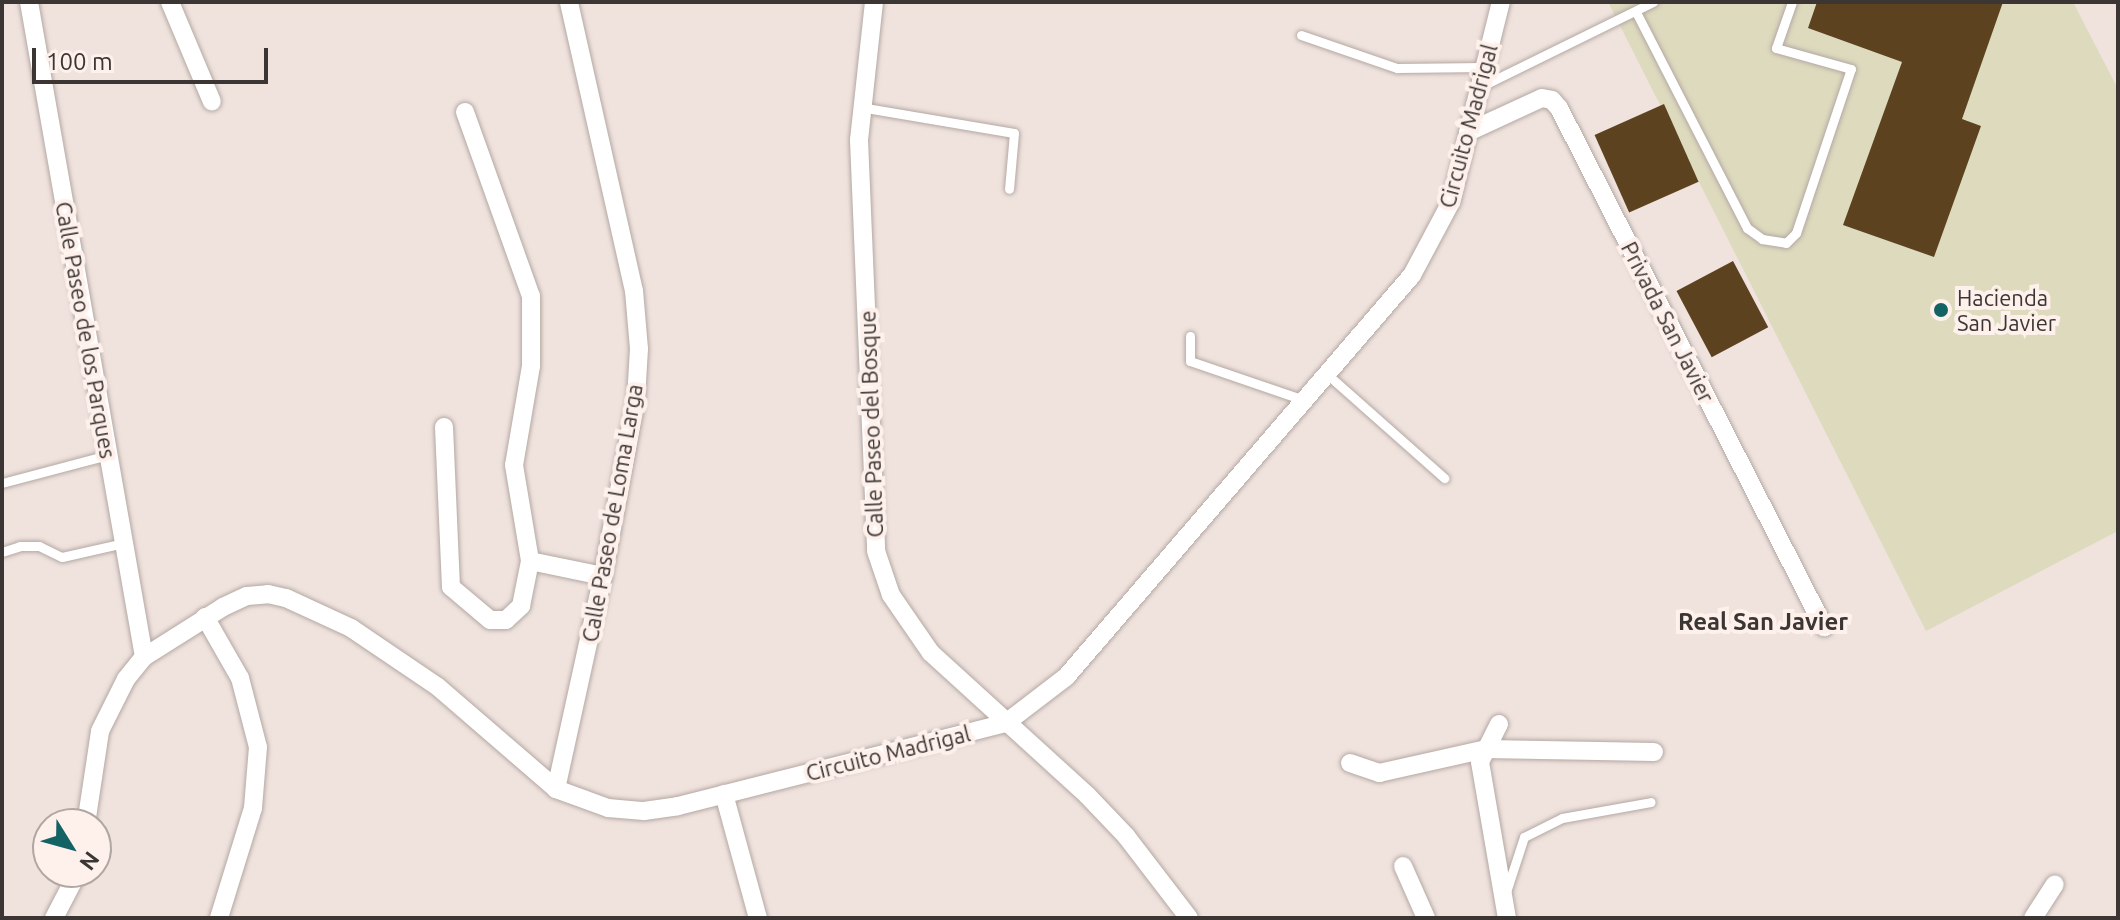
<!DOCTYPE html>
<style>
body{margin:0}
#map{position:relative;width:2120px;height:920px;overflow:hidden;background:#f0e3de;font-family:Ubuntu,sans-serif}
div>[style]{position:absolute}
[style*='--x']{left:calc(var(--x)*1px);top:calc(var(--y)*1px);width:calc(var(--w)*1px);rotate:calc(var(--a)*1deg)}
.green>*{inset:0;background:#dddabe}
.building>*{inset:0;background:#5d4220;transform-origin:0 0}
.roads{filter:drop-shadow(0 0 2px #b4a8a3) drop-shadow(0 0 2px #b4a8a3)}
.lane>*{height:9px;margin:-4.5px;padding:0 4.5px;transform-origin:4.5px;border-radius:4.5px;background:#fff}
.street>*{height:18px;margin:-9px;padding:0 9px;transform-origin:9px;border-radius:9px;background:#fff}
.dots>*{width:22px;height:22px;translate:-50% -50%;box-sizing:border-box;border:4px solid #fef0eb;border-radius:50%}
span{translate:-50% -50%;white-space:nowrap;text-align:center;line-height:1.15;-webkit-text-stroke:8px #fef0eb;paint-order:stroke}
.street-label{font-size:22px;color:#3b3634}
.poi-label{font-size:22px;color:#3b3634}
.left{translate:0 -50%;text-align:left}
.neighbourhood-label{font-size:24px;color:#3b3634;font-weight:700}
.frame{position:absolute;inset:0;border:4px solid #3b3634;pointer-events:none}
.north{position:absolute;left:32px;top:808px;width:80px;height:80px;box-sizing:border-box;background:#fef0eb;border:2px solid #b0a6a2;border-radius:50%;rotate:127deg;font-size:22px;font-weight:700;line-height:32px;text-align:center;color:#3b3634}
.north::after{content:'';display:block;margin:auto;width:28px;height:36px;background:#136364;clip-path:polygon(50% 0,100% 100%,50% 72%,0 100%)}
.scale{position:absolute;left:32px;top:48px;width:236px;height:36px;box-sizing:border-box;border:4px solid #3b3634;border-top:0;padding-left:10px;font-size:24px;line-height:28px;white-space:nowrap;color:#3b3634;-webkit-text-stroke:6px #fef0eb;paint-order:stroke}
</style>
<div id="map">
<div class="green">
<i style="clip-path:polygon(1608px 2px,2073px 2px,2118px 89px,2118px 531px,1926px 631px)"></i>
</div>
<div class="building">
<i style="clip-path:polygon(1817px 2px,2003px 2px,1962px 119px,1981px 126px,1934px 257px,1843px 225px,1902px 62px,1808px 28px)"></i>
<i style="left:1664px;top:104px;width:85px;height:76px;rotate:66deg"></i>
<i style="left:1733px;top:261px;width:75px;height:64px;rotate:62deg"></i>
</div>
<div class="roads">
<div class="lane">
<i style="--x:1636;--y:12;--w:243;--a:62.8"></i>
<i style="--x:1747;--y:228;--w:19;--a:36"></i>
<i style="--x:1762;--y:239;--w:24;--a:9"></i>
<i style="--x:1786;--y:243;--w:14;--a:-45"></i>
<i style="--x:1796;--y:233;--w:173;--a:-71.5"></i>
<i style="--x:1851;--y:69;--w:78;--a:-164.4"></i>
<i style="--x:1776;--y:48;--w:49;--a:-70.8"></i>
<i style="--x:1301;--y:35;--w:102;--a:19"></i>
<i style="--x:1397;--y:68;--w:88;--a:-0.7"></i>
<i style="--x:1482;--y:86;--w:191;--a:-26.2"></i>
<i style="--x:860;--y:107;--w:156;--a:9.6"></i>
<i style="--x:1014;--y:133;--w:56;--a:95.1"></i>
<i style="--x:1190;--y:336;--w:25;--a:90"></i>
<i style="--x:1190;--y:361;--w:120;--a:18.9"></i>
<i style="--x:1327;--y:374;--w:157;--a:41.6"></i>
<i style="--x:2;--y:483;--w:110;--a:-14.8"></i>
<i style="--x:2;--y:552;--w:19;--a:-18"></i>
<i style="--x:20;--y:546;--w:19;--a:0"></i>
<i style="--x:39;--y:546;--w:25;--a:26"></i>
<i style="--x:62;--y:557;--w:64;--a:-12.7"></i>
<i style="--x:1506;--y:892;--w:58;--a:-71.9"></i>
<i style="--x:1524;--y:837;--w:42;--a:-26.6"></i>
<i style="--x:1562;--y:818;--w:90;--a:-10.2"></i>
</div>
<div class="street">
<i style="--x:29;--y:2;--w:665;--a:80.04"></i>
<i style="--x:170;--y:2;--w:108;--a:67.2"></i>
<i style="--x:874;--y:2;--w:139;--a:96.2"></i>
<i style="--x:859;--y:140;--w:411;--a:87.6"></i>
<i style="--x:876;--y:551;--w:46;--a:71.2"></i>
<i style="--x:891;--y:595;--w:70;--a:55.4"></i>
<i style="--x:931;--y:653;--w:211;--a:42.3"></i>
<i style="--x:1087;--y:795;--w:57;--a:46.4"></i>
<i style="--x:1126;--y:836;--w:103;--a:52.5"></i>
<i style="--x:465;--y:112;--w:195;--a:70.3"></i>
<i style="--x:531;--y:296;--w:70;--a:90"></i>
<i style="--x:531;--y:366;--w:100;--a:99.7"></i>
<i style="--x:514;--y:465;--w:97;--a:80.5"></i>
<i style="--x:530;--y:561;--w:75;--a:11.6"></i>
<i style="--x:1468;--y:132;--w:81;--a:-24.7"></i>
<i style="--x:1542;--y:98;--w:10;--a:11"></i>
<i style="--x:1552;--y:100;--w:11;--a:49"></i>
<i style="--x:1559;--y:108;--w:583;--a:62.95"></i>
<i style="--x:444;--y:427;--w:160;--a:87.5"></i>
<i style="--x:451;--y:587;--w:51;--a:40.2"></i>
<i style="--x:490;--y:620;--w:16;--a:0"></i>
<i style="--x:506;--y:620;--w:21;--a:-43"></i>
<i style="--x:521;--y:606;--w:46;--a:-78.7"></i>
<i style="--x:205;--y:617;--w:70;--a:60.2"></i>
<i style="--x:240;--y:678;--w:71;--a:75.4"></i>
<i style="--x:258;--y:747;--w:61;--a:94.7"></i>
<i style="--x:253;--y:808;--w:115;--a:107.2"></i>
<i style="--x:1499;--y:724;--w:42;--a:116.6"></i>
<i style="--x:1480;--y:762;--w:158;--a:80.2"></i>
<i style="--x:1350;--y:763;--w:31;--a:19"></i>
<i style="--x:1379;--y:773;--w:110;--a:-12.6"></i>
<i style="--x:1486;--y:749;--w:168;--a:1"></i>
<i style="--x:556;--y:789;--w:218;--a:-77.6"></i>
<i style="--x:603;--y:576;--w:180;--a:-79.4"></i>
<i style="--x:636;--y:399;--w:50;--a:-86.6"></i>
<i style="--x:639;--y:349;--w:58;--a:-94.9"></i>
<i style="--x:634;--y:291;--w:296;--a:-102.7"></i>
<i style="--x:724;--y:794;--w:129;--a:74.7"></i>
<i style="--x:86;--y:824;--w:94;--a:-81.4"></i>
<i style="--x:100;--y:731;--w:58;--a:-63.4"></i>
<i style="--x:126;--y:679;--w:28;--a:-51"></i>
<i style="--x:144;--y:657;--w:93;--a:-32.3"></i>
<i style="--x:223;--y:607;--w:26;--a:-25"></i>
<i style="--x:247;--y:596;--w:21;--a:-5"></i>
<i style="--x:268;--y:594;--w:18;--a:13"></i>
<i style="--x:286;--y:598;--w:72;--a:24.8"></i>
<i style="--x:351;--y:628;--w:105;--a:34.1"></i>
<i style="--x:438;--y:687;--w:156;--a:40.8"></i>
<i style="--x:556;--y:789;--w:55;--a:20.1"></i>
<i style="--x:608;--y:808;--w:36;--a:5"></i>
<i style="--x:644;--y:811;--w:34;--a:-8"></i>
<i style="--x:678;--y:806;--w:338;--a:-14.2"></i>
<i style="--x:1006;--y:723;--w:76;--a:-37.5"></i>
<i style="--x:1066;--y:677;--w:530;--a:-49.28"></i>
<i style="--x:1412;--y:275;--w:83;--a:-61.9"></i>
<i style="--x:1451;--y:202;--w:206;--a:-76"></i>
<i style="--x:1403;--y:866;--w:57;--a:66.1"></i>
<i style="--x:54;--y:918;--w:52;--a:-62.4"></i>
<i style="--x:2033;--y:918;--w:40;--a:-57.1"></i>
</div>
</div>
<div class="dots">
<i style="left:1941px;top:310px;background:#136364"></i>
</div>
<div class="street-label">
<span style="left:1468px;top:126px;rotate:-75deg">Circuito Madrigal</span>
<span style="left:1668px;top:322px;rotate:63deg">Privada San Javier</span>
<span style="left:86px;top:330px;rotate:80deg">Calle Paseo de los Parques</span>
<span style="left:871px;top:424px;rotate:-92deg">Calle Paseo del Bosque</span>
<span style="left:612px;top:513px;rotate:-80deg">Calle Paseo de Loma Larga</span>
<span style="left:888px;top:753px;rotate:-14deg">Circuito Madrigal</span>
</div>
<div class="poi-label">
<span class="left" style="left:1957px;top:310px">Hacienda<br>San Javier</span>
</div>
<div class="neighbourhood-label">
<span style="left:1763px;top:622px">Real San Javier</span>
</div>
<div class="frame"></div>
<div class="north">N</div>
<div class="scale">100 m</div>
</div>
